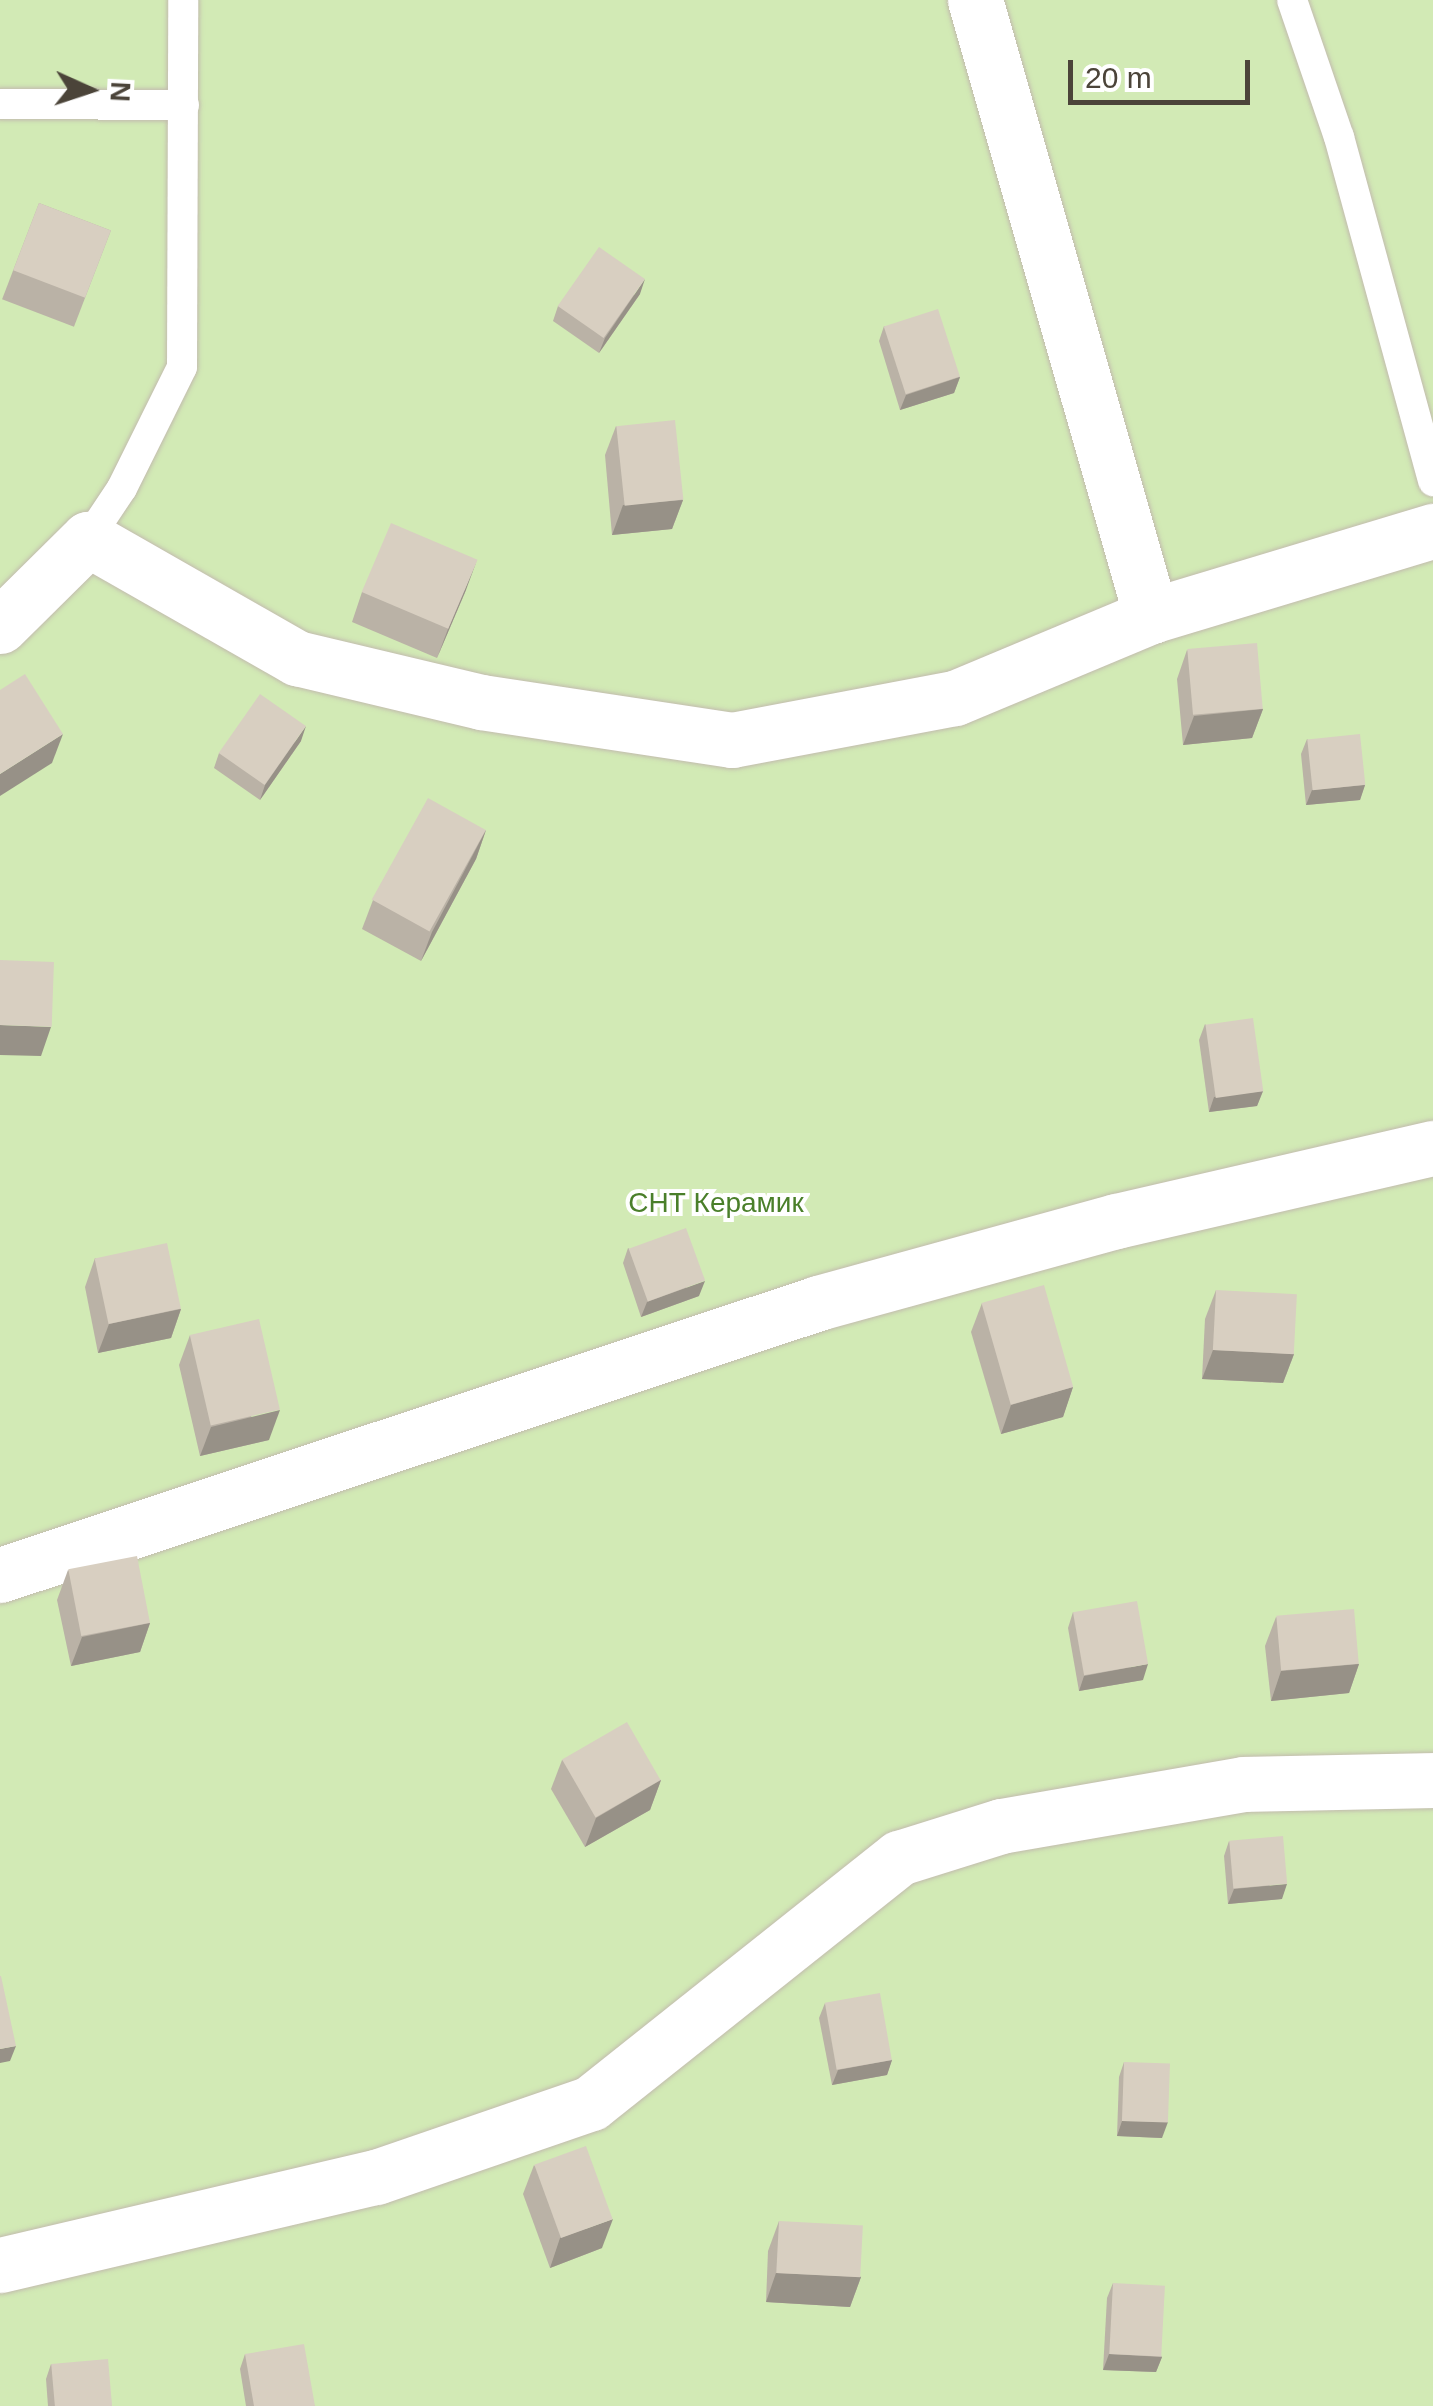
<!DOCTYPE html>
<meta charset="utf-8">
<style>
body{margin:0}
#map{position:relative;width:1433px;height:2406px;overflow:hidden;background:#f6f3ec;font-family:Arial,sans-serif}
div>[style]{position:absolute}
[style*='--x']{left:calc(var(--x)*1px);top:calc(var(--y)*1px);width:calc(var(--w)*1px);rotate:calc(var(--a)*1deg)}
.green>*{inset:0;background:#d2eab5;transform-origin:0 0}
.roads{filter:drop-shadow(0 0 2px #c2bbae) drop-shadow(0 0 2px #c2bbae)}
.lane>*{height:30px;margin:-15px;padding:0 15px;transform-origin:15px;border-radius:15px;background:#fff}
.street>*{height:55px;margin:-27.5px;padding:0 27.5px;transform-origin:27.5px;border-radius:27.5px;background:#fff}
.wall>*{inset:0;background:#bab2a6;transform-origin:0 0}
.shaded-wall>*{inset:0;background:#979187}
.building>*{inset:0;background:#d8cfc1;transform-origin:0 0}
span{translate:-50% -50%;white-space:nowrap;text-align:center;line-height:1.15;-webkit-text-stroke:8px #fff;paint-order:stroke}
.park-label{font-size:28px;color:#4a7f2a}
.north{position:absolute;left:40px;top:40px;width:100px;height:100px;-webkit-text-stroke:8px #fff;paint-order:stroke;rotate:93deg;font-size:28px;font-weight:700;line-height:40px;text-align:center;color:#4b4439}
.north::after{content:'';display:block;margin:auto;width:35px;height:45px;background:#4b4439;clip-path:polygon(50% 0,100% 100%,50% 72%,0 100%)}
.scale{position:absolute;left:1068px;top:60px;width:182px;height:45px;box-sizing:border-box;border:5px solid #4b4439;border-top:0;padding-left:12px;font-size:30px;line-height:35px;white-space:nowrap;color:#4b4439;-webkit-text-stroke:8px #fff;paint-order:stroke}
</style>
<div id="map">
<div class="green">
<i style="left:0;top:0;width:1433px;height:2406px"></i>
</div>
<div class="roads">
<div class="lane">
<i style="--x:1292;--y:0;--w:145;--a:71.1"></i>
<i style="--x:1339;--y:137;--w:357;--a:74.7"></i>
<i style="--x:0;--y:104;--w:184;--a:0.3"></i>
<i style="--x:88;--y:539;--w:61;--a:-56.3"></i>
<i style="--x:122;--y:488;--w:135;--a:-63.6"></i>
<i style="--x:182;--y:367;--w:367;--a:-89.8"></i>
</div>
<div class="street">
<i style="--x:975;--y:0;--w:641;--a:74.05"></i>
<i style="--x:0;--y:626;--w:124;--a:-44.7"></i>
<i style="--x:88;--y:539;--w:241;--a:29.7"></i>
<i style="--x:297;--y:658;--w:189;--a:13.4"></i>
<i style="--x:481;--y:702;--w:254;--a:8.6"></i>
<i style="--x:732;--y:740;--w:227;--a:-10.7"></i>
<i style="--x:955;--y:698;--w:212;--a:-22.7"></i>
<i style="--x:1151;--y:616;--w:295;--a:-16.8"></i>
<i style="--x:0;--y:1575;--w:862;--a:-18.39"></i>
<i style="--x:818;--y:1303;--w:309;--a:-15.4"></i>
<i style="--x:1116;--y:1221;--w:325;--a:-13"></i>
<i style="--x:0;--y:2265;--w:386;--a:-13.2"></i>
<i style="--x:376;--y:2177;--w:227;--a:-19"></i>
<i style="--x:591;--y:2103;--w:394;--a:-38.5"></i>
<i style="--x:899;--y:1858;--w:107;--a:-17.4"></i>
<i style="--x:1001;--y:1826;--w:247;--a:-9.8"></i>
<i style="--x:1244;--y:1784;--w:189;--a:-1.2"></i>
</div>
</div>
<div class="wall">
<i style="left:39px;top:203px;width:77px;height:103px;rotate:21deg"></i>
<i style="clip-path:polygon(640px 294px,599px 353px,553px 321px,558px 306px)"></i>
<i style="clip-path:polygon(884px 326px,960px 377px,954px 393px,900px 410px,879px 341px)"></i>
<i style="clip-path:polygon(616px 426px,683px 500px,672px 529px,612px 535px,605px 455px)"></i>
<i style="clip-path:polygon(466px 590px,437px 658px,352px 622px,362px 592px)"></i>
<i style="clip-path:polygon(1187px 650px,1263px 709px,1252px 738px,1183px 745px,1177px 679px)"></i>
<i style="clip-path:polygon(1307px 739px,1365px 785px,1360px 800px,1306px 805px,1301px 754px)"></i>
<i style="clip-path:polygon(301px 741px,260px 800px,214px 768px,219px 753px)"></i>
<i style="clip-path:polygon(486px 830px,476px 859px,421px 961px,362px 929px,373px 900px)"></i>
<i style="clip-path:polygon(1205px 1024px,1263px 1091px,1257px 1106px,1209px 1112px,1199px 1040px)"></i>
<i style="clip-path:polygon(628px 1248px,699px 1296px,641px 1317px,623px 1263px)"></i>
<i style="clip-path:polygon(95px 1258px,181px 1309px,171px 1338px,98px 1353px,85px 1287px)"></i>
<i style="clip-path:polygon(1216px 1290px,1294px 1354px,1283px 1383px,1202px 1379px,1205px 1319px)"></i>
<i style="clip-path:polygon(982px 1303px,1073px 1387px,1063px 1417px,1001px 1434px,971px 1332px)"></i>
<i style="clip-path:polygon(190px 1335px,269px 1440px,200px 1456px,179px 1365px)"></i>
<i style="clip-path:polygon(68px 1570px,150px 1623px,140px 1652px,71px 1666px,57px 1600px)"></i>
<i style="clip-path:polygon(1073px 1612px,1143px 1680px,1079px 1691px,1068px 1628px)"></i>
<i style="clip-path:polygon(1276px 1617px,1359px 1664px,1349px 1693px,1271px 1701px,1265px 1646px)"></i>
<i style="clip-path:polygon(562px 1760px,661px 1780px,650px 1810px,585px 1847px,551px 1789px)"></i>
<i style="clip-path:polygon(1229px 1841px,1282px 1899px,1228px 1904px,1224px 1856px)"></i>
<i style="clip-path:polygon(825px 2003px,892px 2060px,887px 2075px,832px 2085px,819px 2018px)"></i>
<i style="clip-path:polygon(1124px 2062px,1162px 2138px,1117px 2136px,1119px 2077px)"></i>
<i style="clip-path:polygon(534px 2165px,602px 2248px,550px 2268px,523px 2194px)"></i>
<i style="clip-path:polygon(779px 2221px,861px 2277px,850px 2307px,766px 2302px,768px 2251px)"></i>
<i style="clip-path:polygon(1113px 2283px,1162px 2357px,1156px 2372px,1103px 2370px,1107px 2298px)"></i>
<i style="clip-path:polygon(245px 2354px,315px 2406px,246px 2406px,240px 2369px)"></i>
<i style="clip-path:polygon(51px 2364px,112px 2406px,48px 2406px,46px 2379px)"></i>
</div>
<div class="shaded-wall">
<i style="clip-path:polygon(645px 279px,640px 294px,599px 353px,605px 338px)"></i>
<i style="clip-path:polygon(960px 377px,954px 393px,900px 410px,906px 395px)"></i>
<i style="clip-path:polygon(683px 500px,672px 529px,612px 535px,623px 505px)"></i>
<i style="clip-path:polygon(477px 560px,466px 590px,437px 658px,448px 629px)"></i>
<i style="clip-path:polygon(1263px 709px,1252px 738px,1183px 745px,1194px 716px)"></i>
<i style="clip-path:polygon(306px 726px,301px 741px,260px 800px,265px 785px)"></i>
<i style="clip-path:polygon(63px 734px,52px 763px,0 796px,0 774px)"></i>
<i style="clip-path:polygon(1365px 785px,1360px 800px,1306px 805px,1312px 790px)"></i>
<i style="clip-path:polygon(486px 830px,476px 859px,421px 961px,432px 932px)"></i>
<i style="clip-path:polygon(0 1025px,51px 1027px,41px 1056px,0 1055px)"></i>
<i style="clip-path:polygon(1263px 1091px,1257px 1106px,1209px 1112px,1214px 1097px)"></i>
<i style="clip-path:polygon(705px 1281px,699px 1296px,641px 1317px,647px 1302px)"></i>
<i style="clip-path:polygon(181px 1309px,171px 1338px,98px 1353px,109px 1324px)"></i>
<i style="clip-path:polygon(1213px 1350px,1294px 1354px,1283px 1383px,1202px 1379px)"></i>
<i style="clip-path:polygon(1073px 1387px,1063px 1417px,1001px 1434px,1011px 1405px)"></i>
<i style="clip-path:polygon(280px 1410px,269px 1440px,200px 1456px,211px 1427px)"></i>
<i style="clip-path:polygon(150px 1623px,140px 1652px,71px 1666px,82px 1637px)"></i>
<i style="clip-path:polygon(1148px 1664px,1143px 1680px,1079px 1691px,1084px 1676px)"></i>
<i style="clip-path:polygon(1359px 1664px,1349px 1693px,1271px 1701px,1281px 1671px)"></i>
<i style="clip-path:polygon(661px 1780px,650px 1810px,585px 1847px,596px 1818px)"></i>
<i style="clip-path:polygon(1287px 1884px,1282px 1899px,1228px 1904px,1234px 1889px)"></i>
<i style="clip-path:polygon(16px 2046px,10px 2061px,0 2063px,0 2049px)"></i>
<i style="clip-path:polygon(892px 2060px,887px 2075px,832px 2085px,838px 2070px)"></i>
<i style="clip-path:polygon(1122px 2121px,1168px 2122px,1162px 2138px,1117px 2136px)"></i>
<i style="clip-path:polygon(613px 2219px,602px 2248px,550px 2268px,560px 2238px)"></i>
<i style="clip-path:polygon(776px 2273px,861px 2277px,850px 2307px,766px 2302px)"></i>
<i style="clip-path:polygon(1109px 2354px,1162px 2357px,1156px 2372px,1103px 2370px)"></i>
</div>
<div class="building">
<i style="left:39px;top:203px;width:77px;height:72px;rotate:21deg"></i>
<i style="left:599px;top:247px;width:56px;height:72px;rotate:35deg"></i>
<i style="left:938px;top:309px;width:71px;height:57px;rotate:72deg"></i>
<i style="left:675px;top:420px;width:80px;height:59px;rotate:84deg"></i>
<i style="left:391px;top:523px;width:94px;height:75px;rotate:23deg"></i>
<i style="left:1257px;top:643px;width:66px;height:70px;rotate:85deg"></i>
<i style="clip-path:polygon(25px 674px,63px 734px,0 774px,0 690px)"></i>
<i style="left:260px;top:694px;width:56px;height:72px;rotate:35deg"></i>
<i style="left:1360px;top:734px;width:51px;height:53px;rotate:84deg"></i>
<i style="left:428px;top:798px;width:66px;height:116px;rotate:29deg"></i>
<i style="left:0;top:960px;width:54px;height:65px;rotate:2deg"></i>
<i style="left:1253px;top:1018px;width:74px;height:48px;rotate:82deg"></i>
<i style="left:686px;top:1228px;width:56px;height:61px;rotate:70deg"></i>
<i style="left:167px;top:1243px;width:67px;height:74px;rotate:78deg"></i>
<i style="left:1044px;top:1285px;width:106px;height:65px;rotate:74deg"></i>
<i style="left:1216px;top:1290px;width:81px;height:60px;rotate:3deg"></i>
<i style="left:259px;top:1319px;width:93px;height:71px;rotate:77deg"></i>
<i style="left:137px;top:1556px;width:68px;height:70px;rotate:79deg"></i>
<i style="left:1137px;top:1601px;width:64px;height:65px;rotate:80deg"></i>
<i style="left:1354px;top:1609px;width:55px;height:78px;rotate:85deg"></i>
<i style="left:627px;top:1722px;width:67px;height:75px;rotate:60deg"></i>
<i style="left:1283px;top:1836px;width:48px;height:54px;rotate:85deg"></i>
<i style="clip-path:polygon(0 1976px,1px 1976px,16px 2046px,0 2049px)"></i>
<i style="left:880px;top:1993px;width:68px;height:56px;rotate:80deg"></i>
<i style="left:1124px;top:2062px;width:46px;height:59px;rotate:2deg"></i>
<i style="left:586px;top:2146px;width:78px;height:55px;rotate:70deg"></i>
<i style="left:779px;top:2221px;width:84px;height:52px;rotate:3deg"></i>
<i style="left:1113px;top:2283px;width:52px;height:71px;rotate:3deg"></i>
<i style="clip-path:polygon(304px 2344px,315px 2406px,254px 2406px,245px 2354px)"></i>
<i style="left:108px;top:2359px;width:47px;height:57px;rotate:85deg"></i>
</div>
<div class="park-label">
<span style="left:716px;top:1203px">СНТ Керамик</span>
</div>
<div class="north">N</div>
<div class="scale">20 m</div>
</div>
